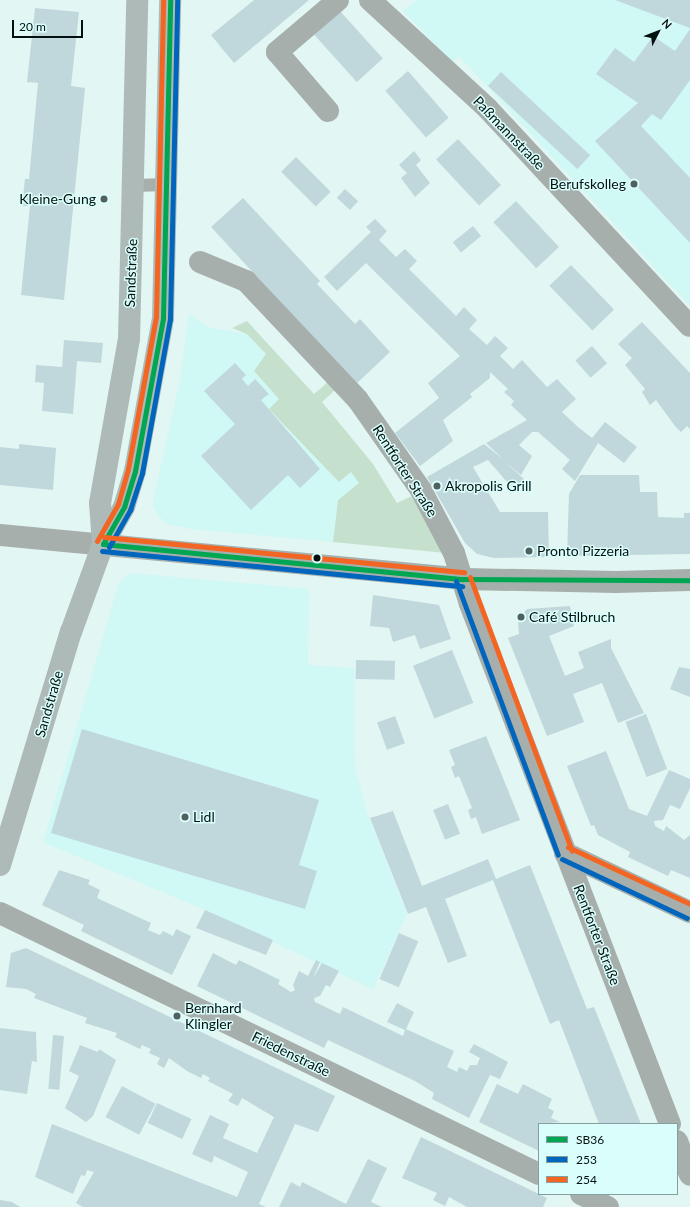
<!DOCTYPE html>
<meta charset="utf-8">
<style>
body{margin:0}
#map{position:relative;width:690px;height:1207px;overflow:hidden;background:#e2f6f4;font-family:Lato,sans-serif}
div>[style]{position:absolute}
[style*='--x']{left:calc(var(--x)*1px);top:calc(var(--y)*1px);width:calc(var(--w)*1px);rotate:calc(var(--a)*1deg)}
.built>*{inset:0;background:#d0f8f4}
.green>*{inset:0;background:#c5e1cd}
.building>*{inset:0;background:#c0d8db;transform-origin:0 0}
.lane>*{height:13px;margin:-6.5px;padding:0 6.5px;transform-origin:6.5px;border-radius:6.5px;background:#a7afad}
.street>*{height:22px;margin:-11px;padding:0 11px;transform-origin:11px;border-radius:11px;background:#a7afad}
.secondary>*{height:22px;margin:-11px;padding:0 11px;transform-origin:11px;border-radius:11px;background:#adbab7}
.bus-1>*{height:5px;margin:-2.5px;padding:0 2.5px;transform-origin:2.5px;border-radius:2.5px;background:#00a651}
.bus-2>*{height:5px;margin:-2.5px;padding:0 2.5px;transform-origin:2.5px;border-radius:2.5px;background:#0065bd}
.bus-3>*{height:5px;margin:-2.5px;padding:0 2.5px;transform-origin:2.5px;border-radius:2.5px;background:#f26522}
.dots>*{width:11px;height:11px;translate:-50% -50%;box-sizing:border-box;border:2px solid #dafefb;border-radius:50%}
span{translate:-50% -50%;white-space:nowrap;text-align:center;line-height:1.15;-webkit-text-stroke:3px #dafefb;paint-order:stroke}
.street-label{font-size:14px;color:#02100f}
.poi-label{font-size:14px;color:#02100f}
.right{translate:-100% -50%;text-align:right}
.left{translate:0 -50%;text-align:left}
.legend{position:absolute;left:538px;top:1123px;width:140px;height:72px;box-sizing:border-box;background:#dafefb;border:1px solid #849f9d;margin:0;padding:5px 7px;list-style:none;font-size:12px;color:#02100f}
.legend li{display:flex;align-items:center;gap:8px;height:20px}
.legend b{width:20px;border:1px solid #849f9d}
.north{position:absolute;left:638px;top:12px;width:40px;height:40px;-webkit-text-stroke:3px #dafefb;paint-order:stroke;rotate:48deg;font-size:11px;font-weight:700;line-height:16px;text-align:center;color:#02100f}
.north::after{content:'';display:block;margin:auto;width:14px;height:18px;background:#02100f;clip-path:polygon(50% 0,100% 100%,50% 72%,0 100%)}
.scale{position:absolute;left:12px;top:20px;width:71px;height:18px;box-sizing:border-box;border:2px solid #02100f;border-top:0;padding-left:5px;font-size:12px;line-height:14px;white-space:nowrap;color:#02100f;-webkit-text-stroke:3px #dafefb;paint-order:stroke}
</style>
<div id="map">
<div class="built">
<i style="clip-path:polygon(416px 0,690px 0,690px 306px,459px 56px,452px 62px,403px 11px)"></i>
<i style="clip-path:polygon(189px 313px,208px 327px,247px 334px,266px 354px,256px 374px,279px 399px,269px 409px,340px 482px,351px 471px,360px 483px,338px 500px,333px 542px,191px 529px,167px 524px,159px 516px,153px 507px,154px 496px,180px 379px)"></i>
<i style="clip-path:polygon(131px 573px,309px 589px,308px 665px,354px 668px,355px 767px,367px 813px,407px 914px,373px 989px,205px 910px,43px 842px,119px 582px)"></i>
</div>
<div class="green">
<i style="clip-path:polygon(247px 321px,314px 394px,328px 382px,335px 390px,322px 402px,373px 464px,397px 503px,414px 495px,446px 553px,333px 542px,338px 500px,359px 483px,351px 472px,339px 482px,269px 409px,279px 399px,254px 371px,266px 354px,247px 334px,232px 328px)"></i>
</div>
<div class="building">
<i style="clip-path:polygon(254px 0,309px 0,234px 63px,211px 35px)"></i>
<i style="clip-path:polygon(615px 0,690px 0,690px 28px)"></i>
<i style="clip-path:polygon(35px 8px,79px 12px,71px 86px,85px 88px,64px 300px,21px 295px,30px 206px,22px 206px,25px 179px,29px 179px,38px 83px,27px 82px)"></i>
<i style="left:340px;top:11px;width:64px;height:35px;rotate:48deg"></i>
<i style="clip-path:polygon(690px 29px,690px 80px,661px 120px,652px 114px,641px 126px,690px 178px,690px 243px,595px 141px,638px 103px,596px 74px,615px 48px,634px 62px,653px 36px,675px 51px)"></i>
<i style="left:408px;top:71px;width:62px;height:30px;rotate:49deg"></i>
<i style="left:501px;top:72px;width:122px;height:19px;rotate:43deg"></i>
<i style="left:458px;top:139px;width:63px;height:30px;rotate:47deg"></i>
<i style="clip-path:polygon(414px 151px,421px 160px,416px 165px,430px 183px,415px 197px,401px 178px,407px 173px,399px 165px)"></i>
<i style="left:296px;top:157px;width:49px;height:21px;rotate:45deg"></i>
<i style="left:345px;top:189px;width:18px;height:12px;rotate:43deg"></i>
<i style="clip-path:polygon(243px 198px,320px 281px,317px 284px,355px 324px,360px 319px,390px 352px,356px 384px,211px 227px)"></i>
<i style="left:516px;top:201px;width:63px;height:31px;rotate:47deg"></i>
<i style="clip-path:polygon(375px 219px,387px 231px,379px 240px,396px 257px,405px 249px,417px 261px,409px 269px,456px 316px,464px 307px,477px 320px,469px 329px,487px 345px,495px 336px,508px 348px,500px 356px,513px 369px,522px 360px,547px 387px,557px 379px,576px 399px,562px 412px,578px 427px,592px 438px,605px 422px,637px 447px,624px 463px,598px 443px,575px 481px,562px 469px,570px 460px,538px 432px,532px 432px,519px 445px,532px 456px,521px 475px,506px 463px,524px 479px,513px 489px,488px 460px,473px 467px,500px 512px,548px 512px,549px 557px,494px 558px,477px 554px,465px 543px,427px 477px,484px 444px,503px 459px,486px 443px,527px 420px,511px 405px,514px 401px,504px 392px,508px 389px,490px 372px,490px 378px,470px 394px,472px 397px,443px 420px,453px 441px,420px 466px,395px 433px,439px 398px,428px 383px,460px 356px,366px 263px,337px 291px,324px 277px,371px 232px,366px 227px)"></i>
<i style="left:473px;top:226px;width:13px;height:26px;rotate:51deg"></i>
<i style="left:571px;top:265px;width:62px;height:30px;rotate:46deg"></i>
<i style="clip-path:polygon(642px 322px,690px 373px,690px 429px,687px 426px,681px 432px,675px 426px,656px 400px,650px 405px,642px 392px,645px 389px,625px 365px,632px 358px,618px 344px)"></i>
<i style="clip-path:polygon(64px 340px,103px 343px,101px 363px,77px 361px,73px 414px,42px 411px,44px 383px,35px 382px,36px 365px,62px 367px)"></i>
<i style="left:592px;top:346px;width:23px;height:22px;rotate:49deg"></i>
<i style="clip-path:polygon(235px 363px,246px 375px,242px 379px,248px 386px,255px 379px,269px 394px,261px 400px,320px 469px,300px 488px,288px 475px,251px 510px,201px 456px,235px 424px,204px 391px)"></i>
<i style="clip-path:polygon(19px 444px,56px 448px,53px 490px,0 485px,0 447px,19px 449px)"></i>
<i style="clip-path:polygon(580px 475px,639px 475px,640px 492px,657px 492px,658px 517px,684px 518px,684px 513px,690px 513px,690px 554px,567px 556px,569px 494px)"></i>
<i style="clip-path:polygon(373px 595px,439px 605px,451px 639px,420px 649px,415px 635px,393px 642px,389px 628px,370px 626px)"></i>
<i style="clip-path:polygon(570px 606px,574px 626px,549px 636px,565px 676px,584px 668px,578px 652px,611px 639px,611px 648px,644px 713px,618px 723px,602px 683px,573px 694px,584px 722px,547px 736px,508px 638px,519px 634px,518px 620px,527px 609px)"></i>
<i style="left:452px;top:650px;width:57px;height:42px;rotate:68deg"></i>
<i style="left:356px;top:660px;width:39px;height:19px;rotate:1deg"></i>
<i style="clip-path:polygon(679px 667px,690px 669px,690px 697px,670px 689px)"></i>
<i style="left:646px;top:714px;width:59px;height:22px;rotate:69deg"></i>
<i style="left:395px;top:716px;width:29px;height:19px;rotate:70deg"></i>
<i style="clip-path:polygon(82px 729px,319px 800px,299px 865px,317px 871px,305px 909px,51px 833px)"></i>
<i style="clip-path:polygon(486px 736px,520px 820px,482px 834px,476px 817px,471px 819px,468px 810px,472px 808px,459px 776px,455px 778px,451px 767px,455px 765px,449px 750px)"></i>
<i style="clip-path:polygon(606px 751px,629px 809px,647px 816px,669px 770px,690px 779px,690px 788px,680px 809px,670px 805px,663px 820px,654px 821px,655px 826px,664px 831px,666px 826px,684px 840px,690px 835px,690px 878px,671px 870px,668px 876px,628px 857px,630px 852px,598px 835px,594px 825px,591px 826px,567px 766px)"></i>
<i style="left:448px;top:804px;width:32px;height:16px;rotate:68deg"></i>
<i style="clip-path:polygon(393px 811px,422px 886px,488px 859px,496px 879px,530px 865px,587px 1009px,594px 1007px,641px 1124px,599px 1124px,559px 1020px,550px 1024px,493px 880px,445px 899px,467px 956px,448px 963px,426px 907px,408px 914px,370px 818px)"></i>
<i style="clip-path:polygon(59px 870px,90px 880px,88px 884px,100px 890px,97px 898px,151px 923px,148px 930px,160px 935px,163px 931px,173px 936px,176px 929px,191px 936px,172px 975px,81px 931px,84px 925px,42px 905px)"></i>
<i style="clip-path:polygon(205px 910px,273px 940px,266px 955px,196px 928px)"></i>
<i style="left:399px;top:933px;width:21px;height:50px;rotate:23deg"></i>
<i style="clip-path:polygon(26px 948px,335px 1096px,318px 1132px,295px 1124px,259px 1204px,266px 1207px,83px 1207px,76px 1203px,94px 1172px,87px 1170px,85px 1176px,81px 1175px,73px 1194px,35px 1177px,52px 1124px,237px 1197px,248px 1172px,214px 1156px,212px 1163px,192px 1154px,210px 1115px,229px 1124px,223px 1138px,257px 1153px,274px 1117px,242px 1098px,238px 1106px,228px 1101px,233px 1094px,208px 1081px,210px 1078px,203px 1074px,201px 1078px,187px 1071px,169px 1058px,164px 1068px,157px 1064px,160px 1058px,149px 1053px,151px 1049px,142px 1045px,140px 1049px,115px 1037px,117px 1033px,85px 1023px,87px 1018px,34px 998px,36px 994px,26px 989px,6px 987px,11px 953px)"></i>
<i style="clip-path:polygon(213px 953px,236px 965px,239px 960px,280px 980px,278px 984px,291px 992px,295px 990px,293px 985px,299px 971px,308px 976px,316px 960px,320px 962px,313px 978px,322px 963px,339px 971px,330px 987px,326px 985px,320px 996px,314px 998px,315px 1002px,340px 1014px,343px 1007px,403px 1036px,405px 1030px,387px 1022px,397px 1003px,414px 1012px,406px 1029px,454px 1051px,447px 1067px,457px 1072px,459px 1067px,467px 1071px,470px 1065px,477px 1065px,480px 1058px,469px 1052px,474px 1044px,508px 1062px,500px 1079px,490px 1075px,469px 1118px,432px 1099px,434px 1093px,415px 1081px,328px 1040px,324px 1048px,197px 986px)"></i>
<i style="clip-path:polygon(0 1028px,36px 1032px,37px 1062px,32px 1061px,27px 1094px,0 1090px)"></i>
<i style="left:53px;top:1035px;width:11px;height:54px;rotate:5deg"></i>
<i style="clip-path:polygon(80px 1045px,98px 1052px,99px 1049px,116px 1060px,93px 1116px,86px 1122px,65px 1108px,79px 1076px,69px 1071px)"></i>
<i style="clip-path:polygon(497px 1084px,518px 1094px,523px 1084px,552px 1099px,548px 1108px,554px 1111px,551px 1118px,560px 1122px,539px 1124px,539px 1151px,479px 1122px)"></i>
<i style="left:122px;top:1086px;width:38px;height:35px;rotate:28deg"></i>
<i style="left:157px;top:1103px;width:38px;height:22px;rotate:25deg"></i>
<i style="clip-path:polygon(421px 1137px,547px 1198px,543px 1207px,467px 1207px,449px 1197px,445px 1206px,433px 1200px,437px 1193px,402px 1178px)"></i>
<i style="clip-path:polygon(368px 1159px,387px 1168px,371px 1202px,382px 1207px,279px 1207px,291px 1182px,300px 1187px,302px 1182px,346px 1204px)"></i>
<i style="clip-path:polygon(0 1200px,12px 1202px,20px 1207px,0 1207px)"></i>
</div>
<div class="lane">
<i style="--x:134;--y:185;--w:32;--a:-2"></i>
</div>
<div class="street">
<i style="--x:370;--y:0;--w:161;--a:42.7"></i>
<i style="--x:488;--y:109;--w:296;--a:47.1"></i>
<i style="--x:328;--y:111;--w:78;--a:-130.8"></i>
<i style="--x:277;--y:52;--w:80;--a:-40.4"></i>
<i style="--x:200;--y:262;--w:50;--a:22.4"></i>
<i style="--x:246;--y:281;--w:163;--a:46.7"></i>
<i style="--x:358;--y:400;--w:110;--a:55"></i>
<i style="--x:421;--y:490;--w:71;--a:62.4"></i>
<i style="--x:454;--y:553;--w:53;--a:72.6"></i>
<i style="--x:470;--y:604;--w:557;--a:68.96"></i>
<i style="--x:0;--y:535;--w:465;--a:5.4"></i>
<i style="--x:463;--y:579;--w:153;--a:1.1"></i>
<i style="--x:616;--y:582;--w:74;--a:-1.5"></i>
<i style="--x:565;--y:853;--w:138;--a:25.3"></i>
<i style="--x:0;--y:913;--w:599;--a:25.84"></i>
<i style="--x:677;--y:1141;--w:36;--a:69"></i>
<i style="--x:581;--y:1194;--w:30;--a:26"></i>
</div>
<div class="secondary">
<i style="--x:103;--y:544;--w:41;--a:-94.2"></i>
<i style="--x:100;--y:503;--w:167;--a:-80"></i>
<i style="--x:129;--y:339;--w:339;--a:-88.6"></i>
<i style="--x:0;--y:865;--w:244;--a:-73.1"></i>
<i style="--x:71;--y:632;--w:94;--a:-70"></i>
<i style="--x:103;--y:544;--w:43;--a:-60.4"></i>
<i style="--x:124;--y:507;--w:38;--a:-73"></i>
<i style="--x:135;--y:471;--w:156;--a:-79.6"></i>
<i style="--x:163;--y:318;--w:318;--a:-88.7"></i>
</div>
<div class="bus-1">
<i style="--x:103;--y:544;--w:362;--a:5.6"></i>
<i style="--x:463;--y:579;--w:227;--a:0.3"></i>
<i style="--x:103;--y:544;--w:43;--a:-60.4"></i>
<i style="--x:124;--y:507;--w:38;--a:-73"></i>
<i style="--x:135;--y:471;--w:156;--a:-79.6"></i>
<i style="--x:163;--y:318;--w:318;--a:-88.7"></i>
</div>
<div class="bus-2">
<i style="--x:109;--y:547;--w:43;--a:-60.4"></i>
<i style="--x:130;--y:510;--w:39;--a:-72"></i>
<i style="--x:142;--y:473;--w:157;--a:-79.7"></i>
<i style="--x:170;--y:319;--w:319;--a:-88.7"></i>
<i style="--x:102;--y:551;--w:362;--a:5.6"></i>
<i style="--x:456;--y:581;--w:292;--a:69.6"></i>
<i style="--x:562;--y:859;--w:138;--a:25.3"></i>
</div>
<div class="bus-3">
<i style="--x:104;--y:537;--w:362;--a:5.6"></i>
<i style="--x:97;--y:541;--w:43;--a:-60.4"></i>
<i style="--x:118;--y:504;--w:36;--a:-74"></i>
<i style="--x:128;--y:469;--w:155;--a:-79.6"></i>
<i style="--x:156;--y:317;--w:317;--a:-88.7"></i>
<i style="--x:470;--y:577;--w:292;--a:69.6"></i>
<i style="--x:568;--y:847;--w:135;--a:25"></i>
</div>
<div class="dots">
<i style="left:634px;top:184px;background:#50605f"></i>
<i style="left:104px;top:199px;background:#50605f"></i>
<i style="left:437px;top:486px;background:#50605f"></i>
<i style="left:529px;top:551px;background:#50605f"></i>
<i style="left:317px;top:558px;background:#02100f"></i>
<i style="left:521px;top:617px;background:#50605f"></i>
<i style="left:185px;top:817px;background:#50605f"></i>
<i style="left:177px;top:1016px;background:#50605f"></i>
</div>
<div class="street-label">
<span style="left:509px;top:133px;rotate:46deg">Paßmannstraße</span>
<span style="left:131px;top:273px;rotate:-88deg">Sandstraße</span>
<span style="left:405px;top:471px;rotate:57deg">Rentforter Straße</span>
<span style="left:49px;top:704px;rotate:-74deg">Sandstraße</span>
<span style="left:597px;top:935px;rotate:69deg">Rentforter Straße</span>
<span style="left:291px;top:1054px;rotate:26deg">Friedenstraße</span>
</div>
<div class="poi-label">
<span class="right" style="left:626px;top:184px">Berufskolleg</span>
<span class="right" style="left:96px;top:199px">Kleine-Gung</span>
<span class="left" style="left:445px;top:486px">Akropolis Grill</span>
<span class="left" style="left:537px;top:551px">Pronto Pizzeria</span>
<span class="left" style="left:529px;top:617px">Café Stilbruch</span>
<span class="left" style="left:193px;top:817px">Lidl</span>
<span class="left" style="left:185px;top:1016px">Bernhard<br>Klingler</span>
</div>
<ul class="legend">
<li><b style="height:5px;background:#00a651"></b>SB36</li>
<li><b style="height:5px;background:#0065bd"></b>253</li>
<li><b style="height:5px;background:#f26522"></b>254</li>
</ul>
<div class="north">N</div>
<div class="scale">20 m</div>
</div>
